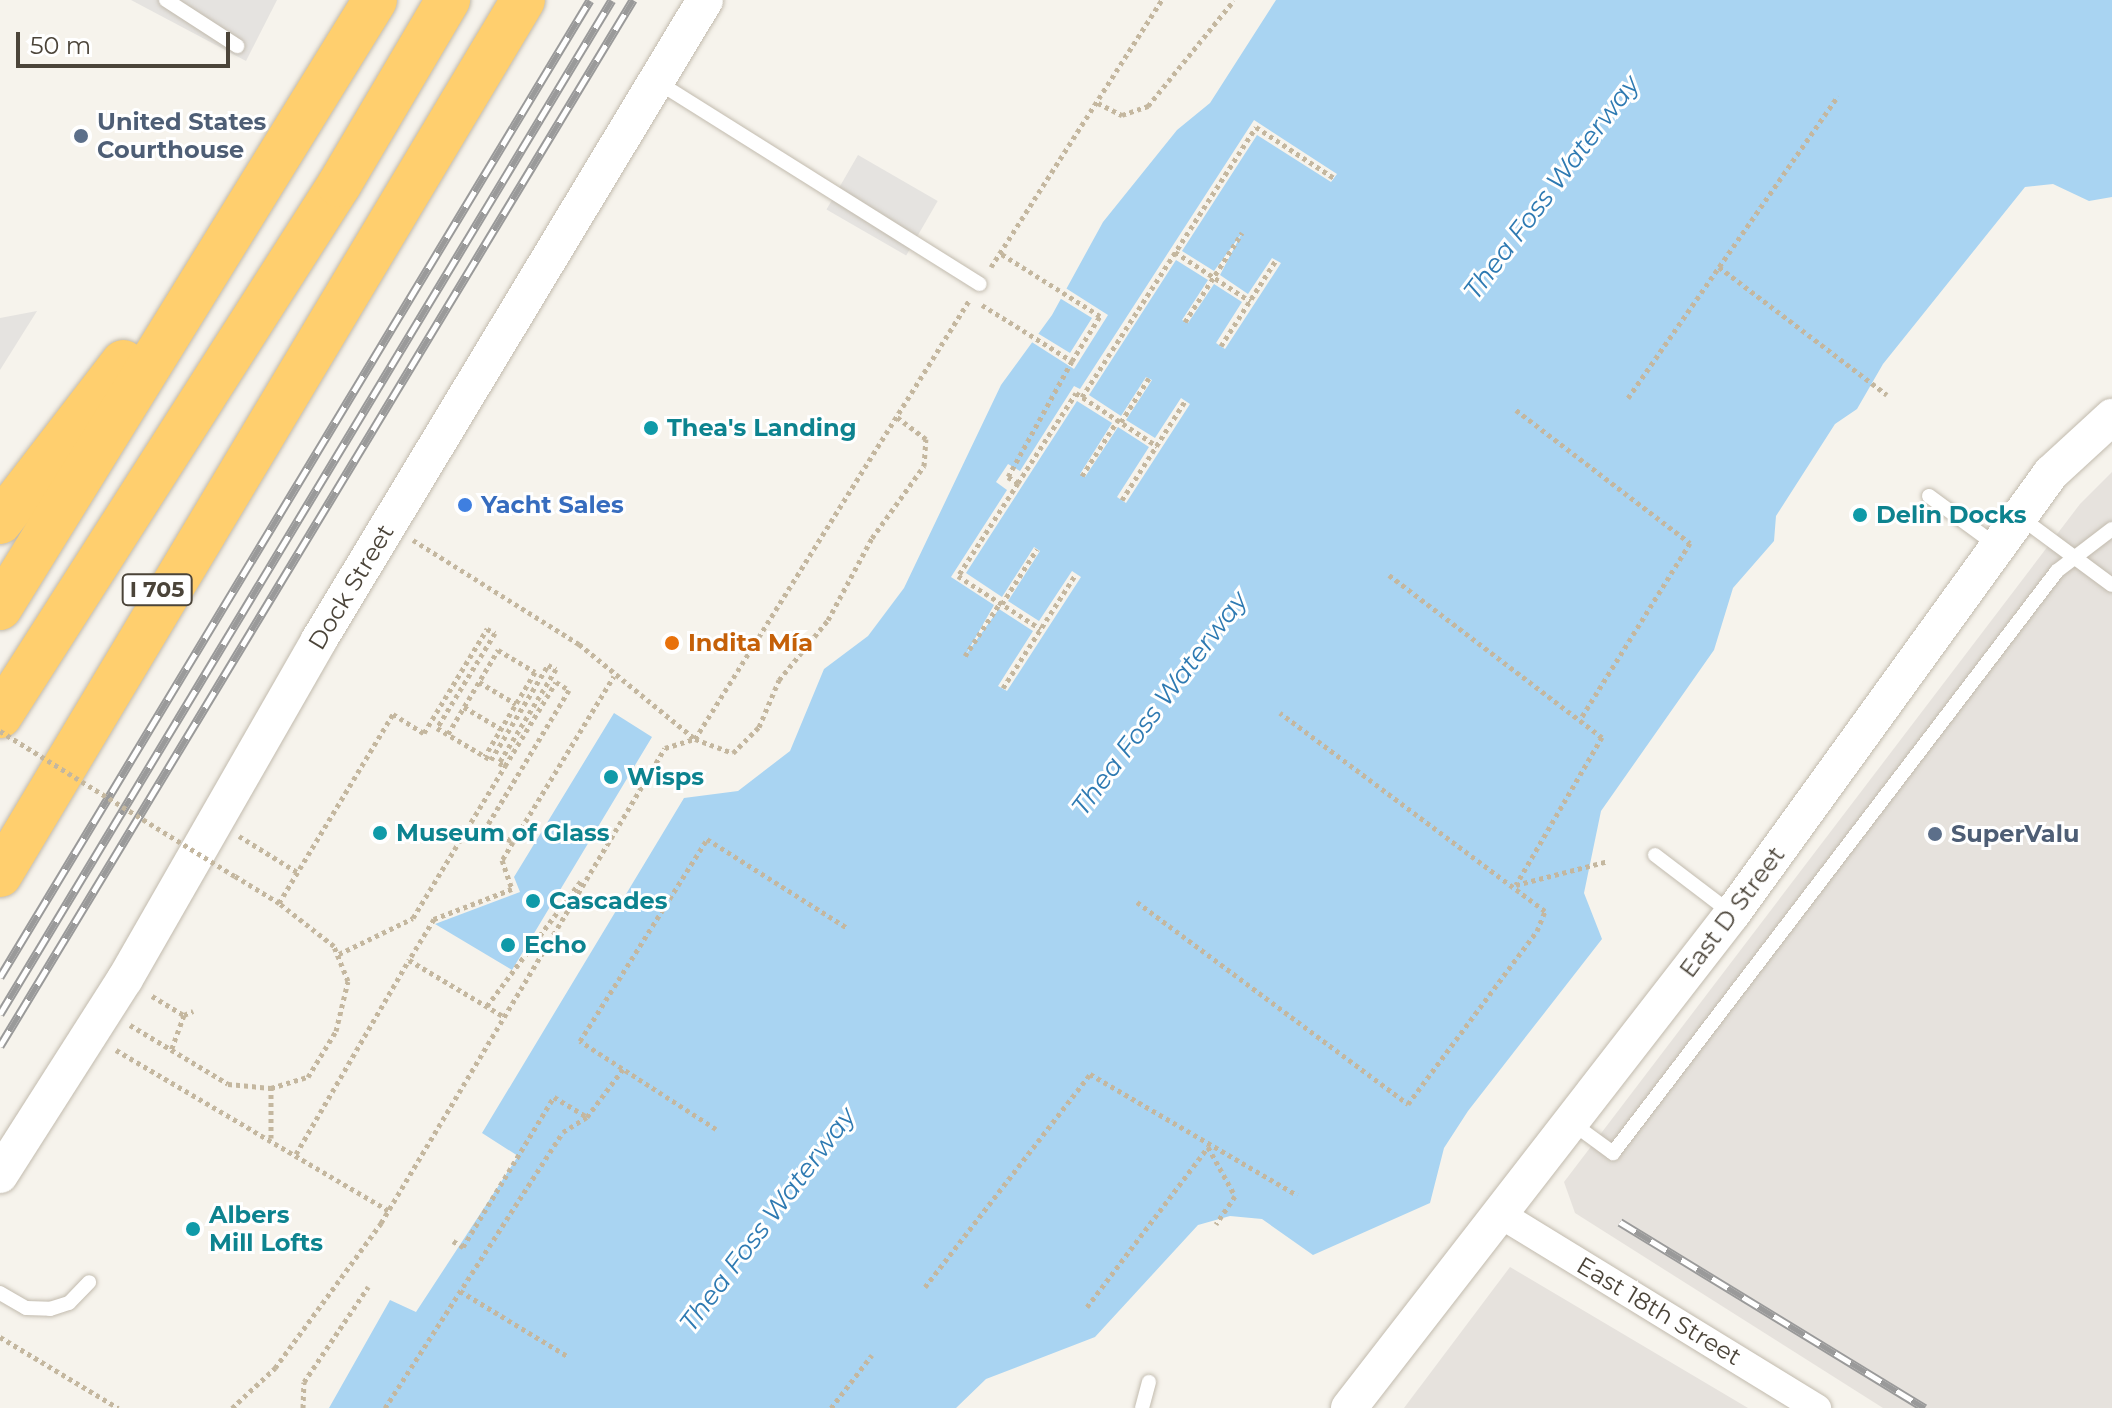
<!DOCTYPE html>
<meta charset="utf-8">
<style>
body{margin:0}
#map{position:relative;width:2112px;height:1408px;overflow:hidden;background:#f6f3ec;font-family:Montserrat,sans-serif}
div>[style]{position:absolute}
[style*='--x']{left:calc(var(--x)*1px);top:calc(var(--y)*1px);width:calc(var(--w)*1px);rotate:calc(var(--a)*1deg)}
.industrial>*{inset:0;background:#e6e2dd}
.parking>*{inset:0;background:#e5e3e0;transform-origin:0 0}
.water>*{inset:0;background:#a9d4f2}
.pier>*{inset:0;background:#f6f3ec}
.path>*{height:5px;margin-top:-2.5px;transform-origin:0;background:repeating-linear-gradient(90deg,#c4b79f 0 4px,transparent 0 8px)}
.roads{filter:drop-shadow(0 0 2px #c2bbae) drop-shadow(0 0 2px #c2bbae)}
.service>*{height:14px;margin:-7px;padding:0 7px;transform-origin:7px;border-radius:7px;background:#fff}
.minor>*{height:28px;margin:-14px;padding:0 14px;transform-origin:14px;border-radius:14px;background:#fff}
.tertiary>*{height:36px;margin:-18px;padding:0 18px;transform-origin:18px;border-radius:18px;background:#fff}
.motorway>*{height:44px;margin:-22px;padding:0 22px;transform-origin:22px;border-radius:22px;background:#ffcf6e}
.rail>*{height:9px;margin-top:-4.5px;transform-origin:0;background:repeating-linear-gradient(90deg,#fff 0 18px,#9a9a9a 0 36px);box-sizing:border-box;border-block:2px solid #9a9a9a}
.path-bridge>*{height:5px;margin-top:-2.5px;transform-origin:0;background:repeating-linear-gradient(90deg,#c4b79f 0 4px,transparent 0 8px)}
.dots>*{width:22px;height:22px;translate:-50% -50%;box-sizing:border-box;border:4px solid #fff;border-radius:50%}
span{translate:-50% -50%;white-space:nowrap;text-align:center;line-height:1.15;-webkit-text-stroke:6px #fff;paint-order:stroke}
.shield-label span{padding:2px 6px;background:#fff;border:2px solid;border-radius:6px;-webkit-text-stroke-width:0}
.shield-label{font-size:22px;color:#4b4439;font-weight:700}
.service-label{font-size:24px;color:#4e5e75;font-weight:700}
.left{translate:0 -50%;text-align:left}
.culture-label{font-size:24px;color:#0d838f;font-weight:700}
.shop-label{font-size:24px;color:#366cbe;font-weight:700}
.street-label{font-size:24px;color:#4b4439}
.food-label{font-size:24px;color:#c56008;font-weight:700}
.water-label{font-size:26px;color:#2e7ab2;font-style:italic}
.scale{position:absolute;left:16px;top:32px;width:214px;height:36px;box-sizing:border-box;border:4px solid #4b4439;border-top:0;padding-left:10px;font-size:24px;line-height:28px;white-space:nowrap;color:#4b4439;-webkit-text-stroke:6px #fff;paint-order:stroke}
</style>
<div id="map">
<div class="industrial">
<i style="clip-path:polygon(2112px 472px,2112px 1408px,1883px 1408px,1575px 1213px,1564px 1182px,2080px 504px)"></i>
<i style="clip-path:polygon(1510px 1267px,1748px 1408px,1404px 1408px)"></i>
</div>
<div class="parking">
<i style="clip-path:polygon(131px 0,277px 0,246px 61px)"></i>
<i style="left:858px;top:155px;width:92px;height:63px;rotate:30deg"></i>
<i style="clip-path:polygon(37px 311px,0 370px,0 318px)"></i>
</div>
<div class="water">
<i style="clip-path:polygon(1276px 0,2112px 0,2112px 197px,2089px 201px,2053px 184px,2025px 187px,1883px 364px,1857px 409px,1835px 424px,1776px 516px,1774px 541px,1733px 588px,1714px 650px,1601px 811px,1584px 893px,1602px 939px,1468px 1111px,1444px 1148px,1430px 1203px,1313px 1255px,1262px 1219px,1230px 1216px,1198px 1225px,1095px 1337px,986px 1379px,956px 1408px,329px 1408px,390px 1300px,416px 1312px,518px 1156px,482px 1133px,684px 798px,738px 791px,790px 751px,824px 669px,868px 636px,904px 588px,1001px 385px,1052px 315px,1103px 222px,1177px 130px,1210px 103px)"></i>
<i style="clip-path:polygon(614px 713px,652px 737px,512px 970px,435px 924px,520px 892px,514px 877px)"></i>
</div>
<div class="pier">
<i style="clip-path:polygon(1254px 120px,1337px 174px,1331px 182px,1257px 135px,1182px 251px,1214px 271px,1242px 233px,1220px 275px,1248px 294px,1272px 258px,1281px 263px,1225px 349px,1216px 343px,1242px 302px,1214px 284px,1188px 323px,1182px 320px,1208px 280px,1176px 260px,1089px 395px,1121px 416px,1146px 377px,1152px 380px,1126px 420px,1155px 438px,1181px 398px,1190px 404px,1126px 503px,1117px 497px,1149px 447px,1118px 427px,1085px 477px,1080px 474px,1112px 423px,1077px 401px,966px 573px,1002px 597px,1034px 547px,1040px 551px,1008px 601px,1039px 621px,1072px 571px,1081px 577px,1007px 691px,998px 686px,1033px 631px,999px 609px,965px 656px,994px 605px,951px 577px,1007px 490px,996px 482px,1008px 464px,1020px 471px,1074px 386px,1080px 389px)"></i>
<i style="clip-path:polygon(1064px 287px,1108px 315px,1074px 369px,1027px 339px,1034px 331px,1070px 353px,1092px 318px,1058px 297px)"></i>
</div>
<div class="path">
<i style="--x:1098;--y:103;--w:27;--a:27"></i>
<i style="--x:1122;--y:115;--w:28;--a:-19"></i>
<i style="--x:1148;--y:106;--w:136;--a:-50.9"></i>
<i style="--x:1175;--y:252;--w:90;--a:33.2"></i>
<i style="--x:991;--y:267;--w:317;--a:-57.4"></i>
<i style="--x:1719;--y:267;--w:211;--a:37.3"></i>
<i style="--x:982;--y:305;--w:106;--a:31.9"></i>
<i style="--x:1072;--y:361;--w:53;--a:-58.1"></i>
<i style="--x:1100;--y:316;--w:118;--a:-147.8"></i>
<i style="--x:1185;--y:322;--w:106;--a:-57.4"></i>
<i style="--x:1221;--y:346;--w:102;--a:-57.4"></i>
<i style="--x:1072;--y:361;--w:132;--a:118.9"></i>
<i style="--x:1008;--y:477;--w:12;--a:31"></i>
<i style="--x:1018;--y:483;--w:107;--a:-57.2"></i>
<i style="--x:1076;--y:393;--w:97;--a:33.2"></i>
<i style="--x:1082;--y:397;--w:321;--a:-57.2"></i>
<i style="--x:1256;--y:127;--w:93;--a:33.2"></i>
<i style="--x:1628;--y:398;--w:368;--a:-55.2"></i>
<i style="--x:1516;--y:410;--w:219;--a:37.4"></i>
<i style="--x:1690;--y:543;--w:206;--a:121.9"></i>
<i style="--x:1121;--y:422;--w:52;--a:-57.5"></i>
<i style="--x:1082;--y:476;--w:67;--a:-57.3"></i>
<i style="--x:1018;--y:483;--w:111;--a:122.8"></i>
<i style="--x:958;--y:576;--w:98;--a:32.6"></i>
<i style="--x:1122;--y:500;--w:117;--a:-57.5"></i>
<i style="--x:413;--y:540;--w:196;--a:32.1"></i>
<i style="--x:579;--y:644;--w:150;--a:39.3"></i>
<i style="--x:695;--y:739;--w:40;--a:20.2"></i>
<i style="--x:733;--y:753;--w:37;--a:-45"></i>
<i style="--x:759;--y:727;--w:51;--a:-66.9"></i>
<i style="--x:779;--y:680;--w:77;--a:-50.8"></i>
<i style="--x:828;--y:620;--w:93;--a:-61.8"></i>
<i style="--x:872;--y:538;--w:89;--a:-54.2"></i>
<i style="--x:924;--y:466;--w:27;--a:-86"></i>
<i style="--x:926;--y:439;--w:39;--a:-143"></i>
<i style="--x:1389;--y:575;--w:268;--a:37.3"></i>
<i style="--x:1602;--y:737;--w:171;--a:120.2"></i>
<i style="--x:1516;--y:885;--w:95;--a:-14.6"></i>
<i style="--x:1002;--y:604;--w:65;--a:-57.5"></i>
<i style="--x:965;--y:656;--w:64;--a:-56.6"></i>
<i style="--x:479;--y:682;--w:43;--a:30.7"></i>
<i style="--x:1003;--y:688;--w:135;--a:-57.4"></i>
<i style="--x:464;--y:707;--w:43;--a:30.7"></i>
<i style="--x:448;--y:734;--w:98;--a:-59.2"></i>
<i style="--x:498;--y:650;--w:43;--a:30.7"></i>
<i style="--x:535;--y:672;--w:98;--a:120.8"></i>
<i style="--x:695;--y:739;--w:519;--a:-57.99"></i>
<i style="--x:239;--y:836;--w:68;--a:31.8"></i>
<i style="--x:513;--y:842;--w:194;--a:-58.7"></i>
<i style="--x:235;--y:876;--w:52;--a:31.5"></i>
<i style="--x:279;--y:903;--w:221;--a:-58.9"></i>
<i style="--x:393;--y:714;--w:36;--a:32"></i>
<i style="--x:424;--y:733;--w:122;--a:-58.8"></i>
<i style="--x:487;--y:629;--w:9;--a:27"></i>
<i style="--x:495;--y:633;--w:111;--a:121.4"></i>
<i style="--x:437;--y:728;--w:63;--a:30.7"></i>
<i style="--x:491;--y:760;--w:111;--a:-59"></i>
<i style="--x:548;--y:665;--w:9;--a:27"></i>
<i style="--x:556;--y:669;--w:110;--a:121.2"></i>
<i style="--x:499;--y:763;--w:7;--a:27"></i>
<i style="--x:505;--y:766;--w:98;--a:-58.7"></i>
<i style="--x:556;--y:682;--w:15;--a:32"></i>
<i style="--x:569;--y:690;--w:159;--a:121.1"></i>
<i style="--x:487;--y:826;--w:31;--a:32"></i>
<i style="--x:513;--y:842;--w:21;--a:121"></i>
<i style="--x:502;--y:860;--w:31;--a:71"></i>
<i style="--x:512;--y:889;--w:84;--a:159"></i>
<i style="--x:434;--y:919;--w:48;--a:121.4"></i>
<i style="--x:409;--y:960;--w:109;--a:30.8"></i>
<i style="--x:1137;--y:902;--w:338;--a:36.7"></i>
<i style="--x:1408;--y:1104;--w:216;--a:-53.3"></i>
<i style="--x:1537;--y:931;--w:22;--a:-68"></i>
<i style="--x:1545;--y:911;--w:331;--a:-143.2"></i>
<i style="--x:339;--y:954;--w:82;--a:-25.9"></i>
<i style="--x:413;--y:918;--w:178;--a:-58.8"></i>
<i style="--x:152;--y:996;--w:37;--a:31"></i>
<i style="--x:184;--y:1015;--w:37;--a:110"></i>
<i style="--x:487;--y:1006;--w:156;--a:-53.1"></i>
<i style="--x:184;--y:1015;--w:10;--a:-24"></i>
<i style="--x:130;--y:1025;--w:114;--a:31"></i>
<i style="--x:228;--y:1084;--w:43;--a:5.3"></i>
<i style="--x:271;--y:1088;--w:39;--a:-17"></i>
<i style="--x:308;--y:1077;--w:54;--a:-58.7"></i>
<i style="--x:336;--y:1031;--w:51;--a:-76.5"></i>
<i style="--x:348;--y:981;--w:38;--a:-112"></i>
<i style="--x:334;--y:946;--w:70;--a:-142"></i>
<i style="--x:116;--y:1050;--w:316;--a:30.5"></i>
<i style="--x:716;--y:1129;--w:162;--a:-147.1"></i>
<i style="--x:580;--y:1041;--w:239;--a:-57.8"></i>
<i style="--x:707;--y:839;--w:166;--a:32.4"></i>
<i style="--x:271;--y:1138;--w:50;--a:-90"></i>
<i style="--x:296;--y:1154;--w:225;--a:-59.8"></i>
<i style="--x:453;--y:1241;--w:12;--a:31"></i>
<i style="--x:463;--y:1247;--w:175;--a:-58.8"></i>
<i style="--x:554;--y:1097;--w:39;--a:31"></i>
<i style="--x:925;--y:1287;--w:269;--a:-52.2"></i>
<i style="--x:1090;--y:1074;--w:240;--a:30.3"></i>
<i style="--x:460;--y:1291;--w:127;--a:31.2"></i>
<i style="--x:1087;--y:1307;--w:201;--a:-52.9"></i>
<i style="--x:1208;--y:1147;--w:56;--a:61.1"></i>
<i style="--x:1235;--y:1196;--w:34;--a:124"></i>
<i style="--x:0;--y:1337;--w:138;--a:31"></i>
<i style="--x:232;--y:1408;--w:59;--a:-42.9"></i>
<i style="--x:275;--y:1368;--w:180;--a:-53.8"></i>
<i style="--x:381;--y:1223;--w:553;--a:-59.13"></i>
<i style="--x:665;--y:748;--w:31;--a:-17"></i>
<i style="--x:303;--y:1408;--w:26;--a:-88"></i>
<i style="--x:304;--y:1382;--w:115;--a:-56"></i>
<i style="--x:385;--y:1408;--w:328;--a:-57.2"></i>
<i style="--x:563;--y:1132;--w:28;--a:-32"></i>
<i style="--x:587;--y:1117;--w:60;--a:-53.1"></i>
<i style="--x:831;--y:1408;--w:67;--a:-52.3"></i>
</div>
<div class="roads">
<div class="service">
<i style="--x:166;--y:0;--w:85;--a:32.9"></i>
<i style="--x:656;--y:81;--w:382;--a:32.1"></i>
<i style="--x:1929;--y:496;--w:84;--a:36.3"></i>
<i style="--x:2024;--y:520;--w:109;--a:36.5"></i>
<i style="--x:1655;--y:855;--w:96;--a:37.3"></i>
<i style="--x:1572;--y:1123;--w:51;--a:36.2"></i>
<i style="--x:1613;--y:1153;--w:732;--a:-52.66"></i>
<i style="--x:2057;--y:571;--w:69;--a:-37.4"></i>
<i style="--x:0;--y:1293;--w:30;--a:30"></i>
<i style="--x:26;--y:1308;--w:24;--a:2"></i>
<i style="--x:50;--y:1309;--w:20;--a:-18"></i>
<i style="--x:69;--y:1303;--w:29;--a:-46"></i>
<i style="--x:1142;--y:1408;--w:27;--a:-75"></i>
</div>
<div class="minor">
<i style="--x:1500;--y:1214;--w:372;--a:31.5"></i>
</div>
<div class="tertiary">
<i style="--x:0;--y:1175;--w:232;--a:-57.5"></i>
<i style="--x:125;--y:979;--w:391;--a:-60.2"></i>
<i style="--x:319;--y:640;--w:747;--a:-58.9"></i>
<i style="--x:1349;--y:1408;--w:625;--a:-52.21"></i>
<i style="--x:1732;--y:914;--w:544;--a:-54.12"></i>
<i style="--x:2051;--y:473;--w:83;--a:-42.6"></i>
</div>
<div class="motorway">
<i style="--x:0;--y:522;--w:202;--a:-52.4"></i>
<i style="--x:0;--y:608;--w:714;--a:-58.33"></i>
<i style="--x:0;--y:716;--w:630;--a:-57.45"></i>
<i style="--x:339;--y:185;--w:215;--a:-59.5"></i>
<i style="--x:0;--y:875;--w:1019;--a:-59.13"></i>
</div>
</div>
<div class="rail">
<i style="--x:0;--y:977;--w:1141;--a:-58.87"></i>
<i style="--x:0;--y:1014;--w:1184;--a:-58.89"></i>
<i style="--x:0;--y:1046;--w:1223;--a:-58.82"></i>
<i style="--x:1620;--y:1222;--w:357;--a:31.4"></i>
</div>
<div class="path-bridge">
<i style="--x:0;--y:731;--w:276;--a:31.7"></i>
</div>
<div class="dots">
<i style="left:81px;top:136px;background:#5c6f8a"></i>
<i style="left:651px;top:428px;background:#0f9aa8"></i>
<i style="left:465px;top:505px;background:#3f7fe0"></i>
<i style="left:1860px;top:515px;background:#0f9aa8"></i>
<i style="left:672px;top:643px;background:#e8710a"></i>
<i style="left:611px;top:777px;background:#0f9aa8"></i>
<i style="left:380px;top:833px;background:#0f9aa8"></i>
<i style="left:1935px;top:834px;background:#5c6f8a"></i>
<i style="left:533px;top:901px;background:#0f9aa8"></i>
<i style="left:508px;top:945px;background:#0f9aa8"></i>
<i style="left:193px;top:1229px;background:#0f9aa8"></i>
</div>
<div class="shield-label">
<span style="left:157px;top:590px">I 705</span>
</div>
<div class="service-label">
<span class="left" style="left:97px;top:136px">United States<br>Courthouse</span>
<span class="left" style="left:1951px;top:834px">SuperValu</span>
</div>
<div class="culture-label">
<span class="left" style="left:667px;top:428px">Thea's Landing</span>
<span class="left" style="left:1876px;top:515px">Delin Docks</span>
<span class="left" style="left:627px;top:777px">Wisps</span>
<span class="left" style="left:396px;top:833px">Museum of Glass</span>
<span class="left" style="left:549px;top:901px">Cascades</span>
<span class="left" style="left:524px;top:945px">Echo</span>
<span class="left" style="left:209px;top:1229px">Albers<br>Mill Lofts</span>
</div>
<div class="shop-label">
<span class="left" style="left:481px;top:505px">Yacht Sales</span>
</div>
<div class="street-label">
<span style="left:351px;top:587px;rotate:-59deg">Dock Street</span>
<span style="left:1732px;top:912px;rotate:-53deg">East D Street</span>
<span style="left:1659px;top:1311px;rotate:31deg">East 18th Street</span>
</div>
<div class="food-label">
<span class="left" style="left:688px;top:643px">Indita Mía</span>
</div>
<div class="water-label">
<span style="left:1552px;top:188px;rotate:-53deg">Thea Foss Waterway</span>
<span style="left:1160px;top:704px;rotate:-53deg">Thea Foss Waterway</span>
<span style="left:768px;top:1220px;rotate:-53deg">Thea Foss Waterway</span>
</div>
<div class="scale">50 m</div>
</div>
